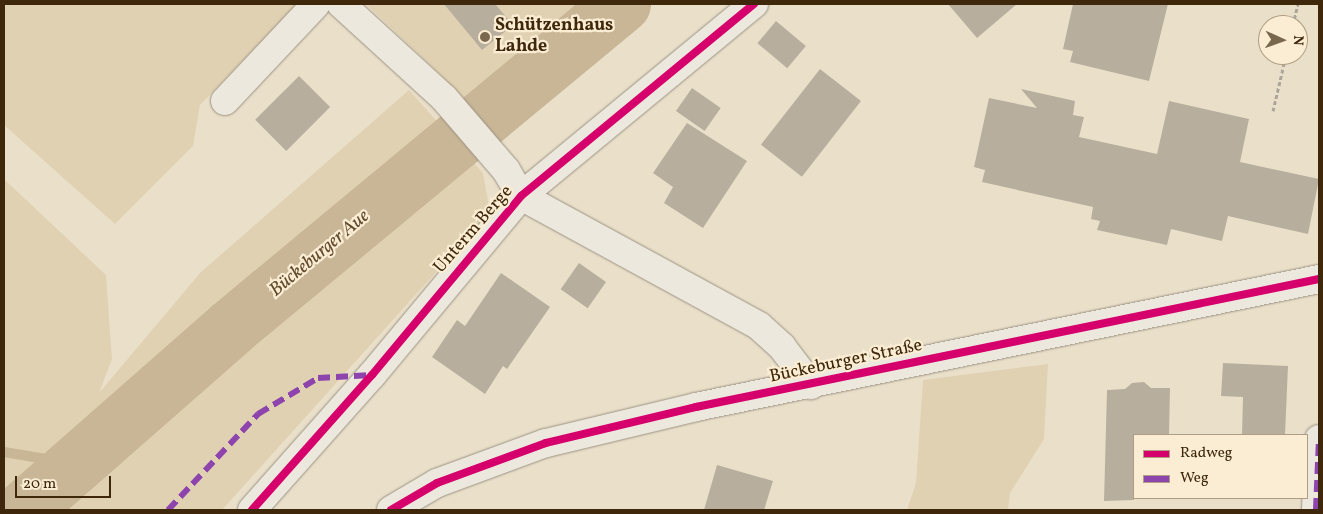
<!DOCTYPE html>
<meta charset="utf-8">
<style>
body{margin:0}
#map{position:relative;width:1323px;height:514px;overflow:hidden;background:#eae0ca;font-family:Vollkorn,serif}
div>[style]{position:absolute}
[style*='--x']{left:calc(var(--x)*1px);top:calc(var(--y)*1px);width:calc(var(--w)*1px);rotate:calc(var(--a)*1deg)}
.green>*{inset:0;background:#e0d1b2}
.stream>*{height:10px;margin:-5px;padding:0 5px;transform-origin:5px;border-radius:5px;background:#c8b696}
.river>*{height:58px;margin:-29px;padding:0 29px;transform-origin:29px;border-radius:29px;background:#c8b696}
.building>*{inset:0;background:#b7ae9d;transform-origin:0 0}
.path>*{height:3px;margin-top:-1.5px;transform-origin:0;background:repeating-linear-gradient(90deg,#aca59a 0 4px,transparent 0 6.5px)}
.roads{filter:drop-shadow(0 0 1px #9b9282) drop-shadow(0 0 1px #9b9282)}
.minor>*{height:28px;margin:-14px;padding:0 14px;transform-origin:14px;border-radius:14px;background:#ede8dd}
.quiet>*{height:6px;margin-top:-3px;transform-origin:0;background:repeating-linear-gradient(90deg,#8e44ad 0 12px,transparent 0 18px)}
.cycleway>*{height:8px;margin:-4px;padding:0 4px;transform-origin:4px;border-radius:4px;background:#d6006c}
.dots>*{width:14px;height:14px;translate:-50% -50%;box-sizing:border-box;border:2px solid #faedd3;border-radius:50%}
span{translate:-50% -50%;white-space:nowrap;text-align:center;line-height:1.15;-webkit-text-stroke:4.5px #faedd3;paint-order:stroke}
.poi-label{font-size:18px;color:#3e270b;font-weight:700}
.left{translate:0 -50%;text-align:left}
.street-label{font-size:18px;color:#3e270b}
.water-label{font-size:19px;color:#634c2e;font-style:italic}
.frame{position:absolute;inset:0;border:5px solid #3e270b;pointer-events:none}
.legend{position:absolute;left:1133px;top:434px;width:175px;height:65px;box-sizing:border-box;background:#faedd3;border:1px solid #af9e83;margin:0;padding:6px 9px;list-style:none;font-size:15px;color:#3e270b}
.legend li{display:flex;align-items:center;gap:10px;height:25px}
.legend b{width:25px;border:1px solid #af9e83}
.north{position:absolute;left:1258px;top:15px;width:50px;height:50px;box-sizing:border-box;background:#faedd3;border:1px solid #af9e83;border-radius:50%;rotate:92deg;font-size:14px;font-weight:700;line-height:20px;text-align:center;color:#3e270b}
.north::after{content:'';display:block;margin:auto;width:18px;height:22px;background:#7a684e;clip-path:polygon(50% 0,100% 100%,50% 72%,0 100%)}
.scale{position:absolute;left:15px;top:476px;width:96px;height:22px;box-sizing:border-box;border:2px solid #3e270b;border-top:0;padding-left:6px;font-size:15px;line-height:18px;white-space:nowrap;color:#3e270b;-webkit-text-stroke:4px #faedd3;paint-order:stroke}
</style>
<div id="map">
<div class="green">
<i style="clip-path:polygon(4px 4px,298px 4px,200px 105px,193px 146px,115px 224px,4px 125px)"></i>
<i style="clip-path:polygon(366px 4px,618px 4px,479px 119px,444px 78px)"></i>
<i style="clip-path:polygon(409px 90px,483px 173px,490px 212px,222px 510px,4px 510px,4px 179px,106px 275px,112px 359px,99px 393px,200px 273px)"></i>
<i style="clip-path:polygon(1048px 364px,1044px 439px,1010px 493px,1008px 510px,907px 510px,916px 483px,923px 380px)"></i>
</div>
<div class="stream">
<i style="--x:4;--y:452;--w:73;--a:9.5"></i>
</div>
<div class="river">
<i style="--x:24;--y:510;--w:276;--a:-41.3"></i>
<i style="--x:231;--y:328;--w:508;--a:-39.65"></i>
</div>
<div class="building">
<i style="clip-path:polygon(444px 4px,495px 4px,513px 25px,482px 50px)"></i>
<i style="clip-path:polygon(948px 4px,1017px 4px,977px 38px)"></i>
<i style="clip-path:polygon(1073px 4px,1168px 4px,1149px 81px,1070px 62px,1073px 51px,1063px 49px)"></i>
<i style="left:776px;top:21px;width:39px;height:29px;rotate:40deg"></i>
<i style="left:820px;top:69px;width:52px;height:96px;rotate:38deg"></i>
<i style="left:299px;top:76px;width:44px;height:62px;rotate:45deg"></i>
<i style="left:692px;top:88px;width:35px;height:28px;rotate:35deg"></i>
<i style="clip-path:polygon(1021px 89px,1075px 101px,1073px 115px,1084px 117px,1079px 137px,1157px 154px,1169px 101px,1249px 119px,1240px 162px,1319px 179px,1308px 234px,1228px 216px,1222px 241px,1171px 229px,1167px 245px,1097px 230px,1100px 221px,1091px 219px,1093px 207px,982px 182px,985px 170px,974px 167px,989px 98px,1037px 108px)"></i>
<i style="clip-path:polygon(687px 123px,747px 161px,703px 228px,664px 203px,673px 187px,653px 173px)"></i>
<i style="left:579px;top:263px;width:33px;height:32px;rotate:35deg"></i>
<i style="clip-path:polygon(501px 273px,550px 307px,507px 369px,503px 366px,485px 394px,432px 357px,457px 320px,465px 326px)"></i>
<i style="clip-path:polygon(1223px 363px,1288px 366px,1285px 435px,1242px 435px,1243px 397px,1221px 396px)"></i>
<i style="clip-path:polygon(1144px 382px,1151px 388px,1170px 388px,1169px 435px,1134px 435px,1134px 500px,1104px 501px,1107px 390px,1125px 389px,1132px 383px)"></i>
<i style="clip-path:polygon(717px 465px,773px 481px,764px 510px,704px 510px)"></i>
</div>
<div class="path">
<i style="--x:1293;--y:25;--w:22;--a:-77"></i>
<i style="--x:1273;--y:111;--w:57;--a:-76.9"></i>
</div>
<div class="roads">
<div class="minor">
<i style="--x:341;--y:4;--w:139;--a:42.4"></i>
<i style="--x:444;--y:98;--w:95;--a:49.3"></i>
<i style="--x:506;--y:170;--w:30;--a:60"></i>
<i style="--x:521;--y:196;--w:271;--a:28.6"></i>
<i style="--x:759;--y:326;--w:31;--a:42"></i>
<i style="--x:782;--y:347;--w:48;--a:52.7"></i>
<i style="--x:225;--y:101;--w:133;--a:-46.8"></i>
<i style="--x:252;--y:510;--w:181;--a:-48.4"></i>
<i style="--x:372;--y:375;--w:233;--a:-50.2"></i>
<i style="--x:521;--y:196;--w:302;--a:-39.5"></i>
<i style="--x:391;--y:510;--w:53;--a:-30.4"></i>
<i style="--x:437;--y:483;--w:116;--a:-20.2"></i>
<i style="--x:546;--y:443;--w:154;--a:-13.5"></i>
<i style="--x:696;--y:407;--w:636;--a:-11.61"></i>
<i style="--x:1316;--y:510;--w:71;--a:-87.6"></i>
</div>
</div>
<div class="quiet">
<i style="--x:168;--y:510;--w:132;--a:-46.8"></i>
<i style="--x:258;--y:414;--w:70;--a:-31"></i>
<i style="--x:318;--y:378;--w:54;--a:-3.2"></i>
<i style="--x:1316;--y:510;--w:71;--a:-87.6"></i>
</div>
<div class="cycleway">
<i style="--x:252;--y:510;--w:181;--a:-48.4"></i>
<i style="--x:372;--y:375;--w:233;--a:-50.2"></i>
<i style="--x:521;--y:196;--w:302;--a:-39.5"></i>
<i style="--x:391;--y:510;--w:53;--a:-30.4"></i>
<i style="--x:437;--y:483;--w:116;--a:-20.2"></i>
<i style="--x:546;--y:443;--w:154;--a:-13.5"></i>
<i style="--x:696;--y:407;--w:636;--a:-11.61"></i>
</div>
<div class="dots">
<i style="left:485px;top:37px;background:#7a684e"></i>
</div>
<div class="poi-label">
<span class="left" style="left:495px;top:37px">Schützenhaus<br>Lahde</span>
</div>
<div class="street-label">
<span style="left:474px;top:230px;rotate:-49deg">Unterm Berge</span>
<span style="left:846px;top:362px;rotate:-12deg">Bückeburger Straße</span>
</div>
<div class="water-label">
<span style="left:320px;top:254px;rotate:-40deg">Bückeburger Aue</span>
</div>
<div class="frame"></div>
<ul class="legend">
<li><b style="height:6px;background:#d6006c"></b>Radweg</li>
<li><b style="height:6px;background:#8e44ad"></b>Weg</li>
</ul>
<div class="north">N</div>
<div class="scale">20 m</div>
</div>
